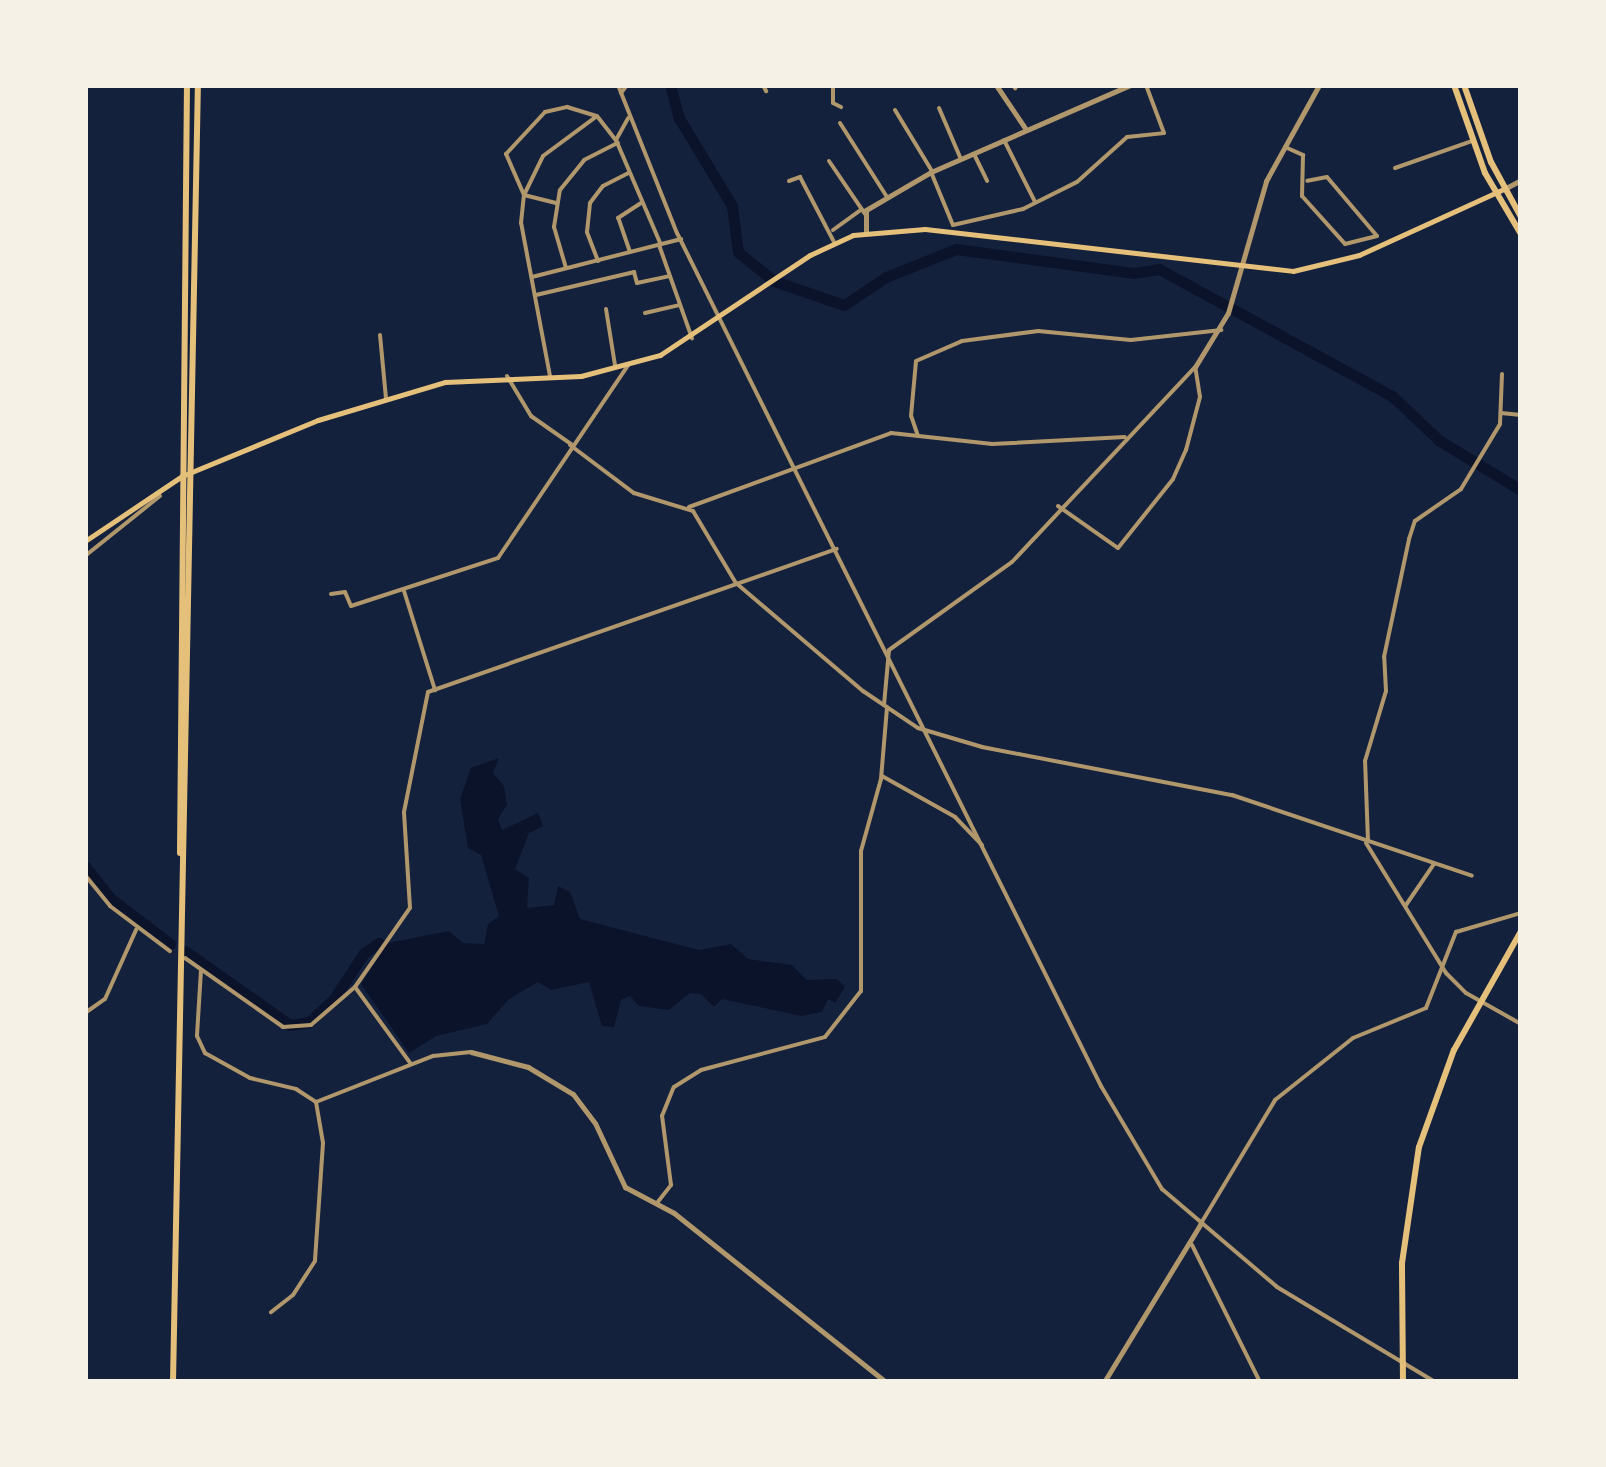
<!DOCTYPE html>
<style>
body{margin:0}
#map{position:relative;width:1606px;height:1467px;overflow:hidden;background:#14213d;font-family:Figtree,sans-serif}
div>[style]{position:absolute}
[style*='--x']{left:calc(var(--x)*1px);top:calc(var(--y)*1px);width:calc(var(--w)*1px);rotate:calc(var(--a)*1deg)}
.water>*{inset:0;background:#0b132b}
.stream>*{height:2.5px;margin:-1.25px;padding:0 1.25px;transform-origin:1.25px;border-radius:1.25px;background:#0b132b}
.river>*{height:11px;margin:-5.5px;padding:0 5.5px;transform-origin:5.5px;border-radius:5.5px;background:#0b132b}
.minor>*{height:4px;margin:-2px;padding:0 2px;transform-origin:2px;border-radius:2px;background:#b1986c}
.tertiary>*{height:5px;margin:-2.5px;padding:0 2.5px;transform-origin:2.5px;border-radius:2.5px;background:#b1986c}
.secondary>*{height:5px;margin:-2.5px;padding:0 2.5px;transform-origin:2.5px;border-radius:2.5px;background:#e5c07b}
.primary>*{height:6px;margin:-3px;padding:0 3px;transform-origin:3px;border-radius:3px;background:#e5c07b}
.trunk>*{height:6px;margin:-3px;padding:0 3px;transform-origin:3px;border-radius:3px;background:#e5c07b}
span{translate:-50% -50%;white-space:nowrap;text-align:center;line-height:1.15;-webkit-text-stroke:8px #f6f1e7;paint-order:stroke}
.frame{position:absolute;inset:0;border:88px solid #f6f1e7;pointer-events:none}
</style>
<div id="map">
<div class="water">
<i style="clip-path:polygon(499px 758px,493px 773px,504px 786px,507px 805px,498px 819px,502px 830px,538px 813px,543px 826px,529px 833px,515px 869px,529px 878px,527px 908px,554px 905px,558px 886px,570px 892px,580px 919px,699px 950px,731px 944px,748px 959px,792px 965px,807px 980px,837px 979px,845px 987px,835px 1003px,828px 999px,822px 1012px,801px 1016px,722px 999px,714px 1007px,701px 994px,690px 993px,669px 1010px,639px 1006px,630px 996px,621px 1000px,614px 1027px,602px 1026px,589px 982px,551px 990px,538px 982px,509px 999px,487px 1024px,436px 1036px,409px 1053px,361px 984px,388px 943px,449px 931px,463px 943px,484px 944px,488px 924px,499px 916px,481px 855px,468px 848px,460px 799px,471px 768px)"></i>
</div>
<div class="stream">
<i style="--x:1519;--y:488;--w:1;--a:-45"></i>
</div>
<div class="river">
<i style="--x:670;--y:85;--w:34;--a:75"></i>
<i style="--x:679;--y:118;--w:103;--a:58.9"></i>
<i style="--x:732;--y:206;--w:46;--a:82.6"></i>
<i style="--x:738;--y:252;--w:46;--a:38.9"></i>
<i style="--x:774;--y:281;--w:74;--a:18.9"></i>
<i style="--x:844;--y:305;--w:50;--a:-33.7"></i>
<i style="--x:886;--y:277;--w:75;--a:-21.8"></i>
<i style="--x:956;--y:249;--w:180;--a:7.7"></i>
<i style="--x:1134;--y:273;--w:25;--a:-9"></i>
<i style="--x:1159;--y:269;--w:265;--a:28.6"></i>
<i style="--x:1392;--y:396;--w:66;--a:43.2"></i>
<i style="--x:1440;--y:441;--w:95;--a:31.2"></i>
<i style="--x:85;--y:866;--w:39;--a:52"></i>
<i style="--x:109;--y:897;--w:77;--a:37.6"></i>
<i style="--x:185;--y:951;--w:128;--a:35.2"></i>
<i style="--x:290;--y:1025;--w:19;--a:-9"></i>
<i style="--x:309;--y:1022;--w:33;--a:-43"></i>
<i style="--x:333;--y:1000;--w:56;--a:-56.6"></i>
<i style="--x:364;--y:953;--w:18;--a:-34"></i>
<i style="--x:379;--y:943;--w:22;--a:32"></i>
</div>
<div class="minor">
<i style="--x:618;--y:85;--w:159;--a:68.3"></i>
<i style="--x:677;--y:233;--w:953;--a:63.57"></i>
<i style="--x:1101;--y:1086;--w:120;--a:59.4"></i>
<i style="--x:1162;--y:1189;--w:151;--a:40.4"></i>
<i style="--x:1277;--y:1287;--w:184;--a:31"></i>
<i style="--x:763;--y:85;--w:7;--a:63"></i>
<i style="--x:833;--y:85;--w:18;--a:90"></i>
<i style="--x:833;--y:103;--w:9;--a:27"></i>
<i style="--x:1013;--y:85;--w:4;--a:56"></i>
<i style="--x:962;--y:86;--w:2;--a:-27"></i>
<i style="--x:621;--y:93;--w:10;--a:-53"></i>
<i style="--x:939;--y:108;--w:53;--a:66.8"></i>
<i style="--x:895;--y:110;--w:71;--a:58.8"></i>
<i style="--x:840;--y:123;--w:88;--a:57.6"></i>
<i style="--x:616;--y:140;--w:25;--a:-61"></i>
<i style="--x:1004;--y:140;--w:69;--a:63.4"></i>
<i style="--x:1285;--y:147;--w:20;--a:24"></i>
<i style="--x:1303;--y:155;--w:41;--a:91.4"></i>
<i style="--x:1302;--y:196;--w:64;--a:48.1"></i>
<i style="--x:1345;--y:244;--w:33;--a:-14"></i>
<i style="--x:1377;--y:236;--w:77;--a:-130.3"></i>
<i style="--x:1327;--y:177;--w:20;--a:169"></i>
<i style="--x:974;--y:154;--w:30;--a:64"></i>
<i style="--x:829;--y:161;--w:64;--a:55.8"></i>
<i style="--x:1395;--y:168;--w:82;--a:-19.3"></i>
<i style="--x:931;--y:172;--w:57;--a:67.5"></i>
<i style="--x:953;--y:225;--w:72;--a:-12.9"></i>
<i style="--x:1023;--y:209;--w:60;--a:-26.6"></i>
<i style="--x:1077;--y:182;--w:67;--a:-42"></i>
<i style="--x:1127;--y:137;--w:37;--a:-6"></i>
<i style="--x:1164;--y:133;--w:51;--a:-110.6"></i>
<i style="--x:789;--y:181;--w:12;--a:-20"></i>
<i style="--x:800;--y:177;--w:73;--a:62.4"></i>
<i style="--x:556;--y:203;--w:33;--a:-166"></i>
<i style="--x:524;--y:195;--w:45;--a:-113.7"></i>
<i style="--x:506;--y:154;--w:57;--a:-47.1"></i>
<i style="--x:545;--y:112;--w:23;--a:-13"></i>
<i style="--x:567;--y:107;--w:30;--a:17"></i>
<i style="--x:833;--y:230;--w:34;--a:-36"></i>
<i style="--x:659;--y:245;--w:99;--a:70.5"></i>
<i style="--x:630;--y:252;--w:36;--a:-109"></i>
<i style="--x:618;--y:218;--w:27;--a:-33"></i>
<i style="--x:598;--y:261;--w:31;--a:-111"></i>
<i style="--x:587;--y:232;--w:29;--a:-84"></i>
<i style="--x:590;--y:203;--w:21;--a:-53"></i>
<i style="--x:603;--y:186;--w:28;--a:-27"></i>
<i style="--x:566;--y:268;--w:43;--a:-106.3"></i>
<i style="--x:554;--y:227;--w:37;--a:-81"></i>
<i style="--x:560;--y:190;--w:38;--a:-51"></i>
<i style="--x:584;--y:160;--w:38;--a:-27"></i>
<i style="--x:532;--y:277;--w:154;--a:-14.3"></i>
<i style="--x:536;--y:295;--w:101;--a:-13.2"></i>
<i style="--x:634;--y:272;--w:11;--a:75"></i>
<i style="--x:637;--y:283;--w:33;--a:-12"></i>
<i style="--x:606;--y:309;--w:57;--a:80.9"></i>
<i style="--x:645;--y:313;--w:35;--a:-13"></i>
<i style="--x:380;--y:335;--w:64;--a:84.6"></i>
<i style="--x:507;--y:376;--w:47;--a:59"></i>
<i style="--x:531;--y:416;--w:49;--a:35"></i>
<i style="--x:550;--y:376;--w:156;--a:-100.7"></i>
<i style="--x:521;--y:223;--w:28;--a:-84"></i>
<i style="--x:524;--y:195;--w:43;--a:-64"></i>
<i style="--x:543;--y:156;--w:67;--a:-36.5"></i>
<i style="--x:597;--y:116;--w:31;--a:52"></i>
<i style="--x:616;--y:140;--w:114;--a:66.8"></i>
<i style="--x:1501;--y:413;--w:20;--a:6"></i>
<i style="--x:918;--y:436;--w:21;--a:-109"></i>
<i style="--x:911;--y:416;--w:55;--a:-84.8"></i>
<i style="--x:916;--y:361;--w:50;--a:-23.5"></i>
<i style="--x:962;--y:341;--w:77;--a:-7.5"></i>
<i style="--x:1038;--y:331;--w:93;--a:5.5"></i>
<i style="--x:1131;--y:340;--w:91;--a:-6.3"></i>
<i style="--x:570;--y:445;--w:80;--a:36.9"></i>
<i style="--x:634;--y:493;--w:62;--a:17"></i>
<i style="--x:693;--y:511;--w:84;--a:59.2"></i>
<i style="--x:736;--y:583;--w:167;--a:40.4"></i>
<i style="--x:863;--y:691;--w:66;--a:33.9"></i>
<i style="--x:918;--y:728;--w:67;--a:16.5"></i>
<i style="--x:982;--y:747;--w:255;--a:10.9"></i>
<i style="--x:1232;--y:795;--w:253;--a:18.6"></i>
<i style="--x:1058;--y:506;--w:73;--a:35"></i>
<i style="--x:1118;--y:548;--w:88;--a:-51.4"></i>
<i style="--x:1173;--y:479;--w:32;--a:-66"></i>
<i style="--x:1186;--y:450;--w:55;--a:-75.2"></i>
<i style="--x:1200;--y:397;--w:30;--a:-99"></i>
<i style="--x:689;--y:507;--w:215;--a:-20.1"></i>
<i style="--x:891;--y:433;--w:102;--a:6.2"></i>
<i style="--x:992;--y:444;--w:133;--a:-3"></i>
<i style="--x:85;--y:556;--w:96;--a:-38.7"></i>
<i style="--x:404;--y:591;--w:104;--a:72.6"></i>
<i style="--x:331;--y:594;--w:14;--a:-8"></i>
<i style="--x:345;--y:592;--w:15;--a:67"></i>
<i style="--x:351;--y:606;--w:155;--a:-18.1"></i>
<i style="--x:498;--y:558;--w:233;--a:-56"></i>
<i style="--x:884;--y:705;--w:55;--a:-84.8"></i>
<i style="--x:889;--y:650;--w:151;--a:-35.6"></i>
<i style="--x:1012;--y:562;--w:267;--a:-46.8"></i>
<i style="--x:882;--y:776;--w:84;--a:29.3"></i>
<i style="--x:955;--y:817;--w:39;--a:46"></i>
<i style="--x:1368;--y:841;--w:80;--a:-92.1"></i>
<i style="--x:1365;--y:761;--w:73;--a:-73.3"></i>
<i style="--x:1386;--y:691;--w:34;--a:-93"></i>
<i style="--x:1384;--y:657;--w:121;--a:-78"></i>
<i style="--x:1409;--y:539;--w:19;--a:-72"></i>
<i style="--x:1415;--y:521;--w:56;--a:-34.8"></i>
<i style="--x:1461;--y:489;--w:76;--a:-59"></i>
<i style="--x:1500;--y:424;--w:50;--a:-87.7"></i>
<i style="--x:1366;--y:843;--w:153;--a:58.4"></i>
<i style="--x:1446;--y:973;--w:28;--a:45"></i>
<i style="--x:1466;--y:993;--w:63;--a:29.4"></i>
<i style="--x:85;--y:875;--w:40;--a:51"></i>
<i style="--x:110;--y:906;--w:75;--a:36.9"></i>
<i style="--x:1406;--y:905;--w:50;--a:-55.7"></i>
<i style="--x:185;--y:958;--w:120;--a:35.1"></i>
<i style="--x:283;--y:1027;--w:28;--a:-4"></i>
<i style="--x:311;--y:1025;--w:58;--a:-40.8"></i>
<i style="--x:355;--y:987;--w:96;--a:-55.2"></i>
<i style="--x:410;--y:908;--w:96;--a:-93.6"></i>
<i style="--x:404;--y:812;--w:122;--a:-78.7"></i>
<i style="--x:428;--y:692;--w:433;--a:-19.3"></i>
<i style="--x:201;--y:970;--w:66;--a:93.5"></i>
<i style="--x:197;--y:1036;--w:19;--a:65"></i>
<i style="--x:205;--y:1053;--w:51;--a:29.1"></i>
<i style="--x:250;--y:1078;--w:47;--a:13.4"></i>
<i style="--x:296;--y:1089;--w:24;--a:33"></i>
<i style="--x:316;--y:1102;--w:42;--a:80.3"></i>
<i style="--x:323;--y:1143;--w:118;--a:93.9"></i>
<i style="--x:315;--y:1261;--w:40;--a:122.9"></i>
<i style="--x:293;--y:1295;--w:28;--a:142"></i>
<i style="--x:355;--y:987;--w:95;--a:54"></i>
<i style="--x:85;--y:1013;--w:24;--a:-35"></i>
<i style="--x:105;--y:999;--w:76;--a:-65.8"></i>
<i style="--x:316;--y:1102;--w:126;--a:-21.5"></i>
<i style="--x:433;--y:1056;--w:38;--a:-6"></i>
<i style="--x:657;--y:1203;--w:23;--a:-52"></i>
<i style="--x:671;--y:1185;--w:70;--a:-97.4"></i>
<i style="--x:662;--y:1116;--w:31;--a:-68"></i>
<i style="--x:674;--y:1087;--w:32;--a:-32"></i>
<i style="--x:701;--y:1070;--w:128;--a:-14.9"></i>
<i style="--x:825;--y:1037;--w:58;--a:-52"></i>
<i style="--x:861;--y:991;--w:140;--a:-90"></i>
<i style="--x:861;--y:851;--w:75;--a:-74.5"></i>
<i style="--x:881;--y:779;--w:72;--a:-85.2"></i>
<i style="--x:1200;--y:1225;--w:146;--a:-59"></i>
<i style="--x:1275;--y:1100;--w:100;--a:-38.5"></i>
<i style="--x:1353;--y:1038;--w:79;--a:-22.3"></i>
<i style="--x:1426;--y:1008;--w:82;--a:-68.5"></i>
<i style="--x:1456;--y:932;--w:68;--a:-16.3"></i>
<i style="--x:1192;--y:1245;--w:153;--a:63.6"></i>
</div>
<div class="tertiary">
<i style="--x:996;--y:85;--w:52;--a:56"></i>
<i style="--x:1506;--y:188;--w:17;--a:-28"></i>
<i style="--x:866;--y:232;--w:22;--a:-90"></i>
<i style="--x:866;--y:210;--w:75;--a:-30.3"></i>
<i style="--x:931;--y:172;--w:217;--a:-23.6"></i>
<i style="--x:1195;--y:367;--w:63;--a:-58.6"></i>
<i style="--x:1228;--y:313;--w:137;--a:-73.9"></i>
<i style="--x:1266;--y:181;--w:110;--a:-61.1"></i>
<i style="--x:471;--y:1052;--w:59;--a:14.7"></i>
<i style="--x:528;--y:1067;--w:52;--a:31"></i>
<i style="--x:573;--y:1094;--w:36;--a:53"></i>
<i style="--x:595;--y:1123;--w:71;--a:64.9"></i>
<i style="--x:625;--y:1187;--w:55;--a:28"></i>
<i style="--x:674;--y:1213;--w:271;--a:38.6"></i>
<i style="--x:1104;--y:1382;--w:184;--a:-58.6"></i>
</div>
<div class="secondary">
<i style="--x:85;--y:541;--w:117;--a:-33.8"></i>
<i style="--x:182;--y:476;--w:147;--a:-22.4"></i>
<i style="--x:318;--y:420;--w:133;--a:-16.7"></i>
<i style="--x:445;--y:382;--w:136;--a:-2.5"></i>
<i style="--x:581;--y:376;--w:82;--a:-14.9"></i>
<i style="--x:660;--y:355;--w:180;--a:-33.7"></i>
<i style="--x:810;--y:255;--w:47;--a:-24.9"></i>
<i style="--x:853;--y:235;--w:72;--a:-4.8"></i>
<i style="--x:925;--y:229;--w:370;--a:6.5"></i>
<i style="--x:1293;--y:271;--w:68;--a:-13.6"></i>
<i style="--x:1359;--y:255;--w:159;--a:-24.5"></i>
</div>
<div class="primary">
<i style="--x:1403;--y:1382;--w:119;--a:-90.5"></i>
<i style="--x:1402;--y:1263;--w:117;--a:-81.7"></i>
<i style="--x:1419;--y:1147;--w:103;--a:-70.2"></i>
<i style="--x:1454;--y:1050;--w:137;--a:-60.6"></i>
</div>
<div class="trunk">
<i style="--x:1454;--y:85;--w:93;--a:70.6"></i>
<i style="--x:1485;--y:173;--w:71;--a:59.5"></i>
<i style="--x:1464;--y:85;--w:82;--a:70.7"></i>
<i style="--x:1491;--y:162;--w:63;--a:61.4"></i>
<i style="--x:180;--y:853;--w:768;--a:-89.48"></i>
<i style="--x:173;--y:1382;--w:1297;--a:-88.9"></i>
</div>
<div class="frame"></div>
</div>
